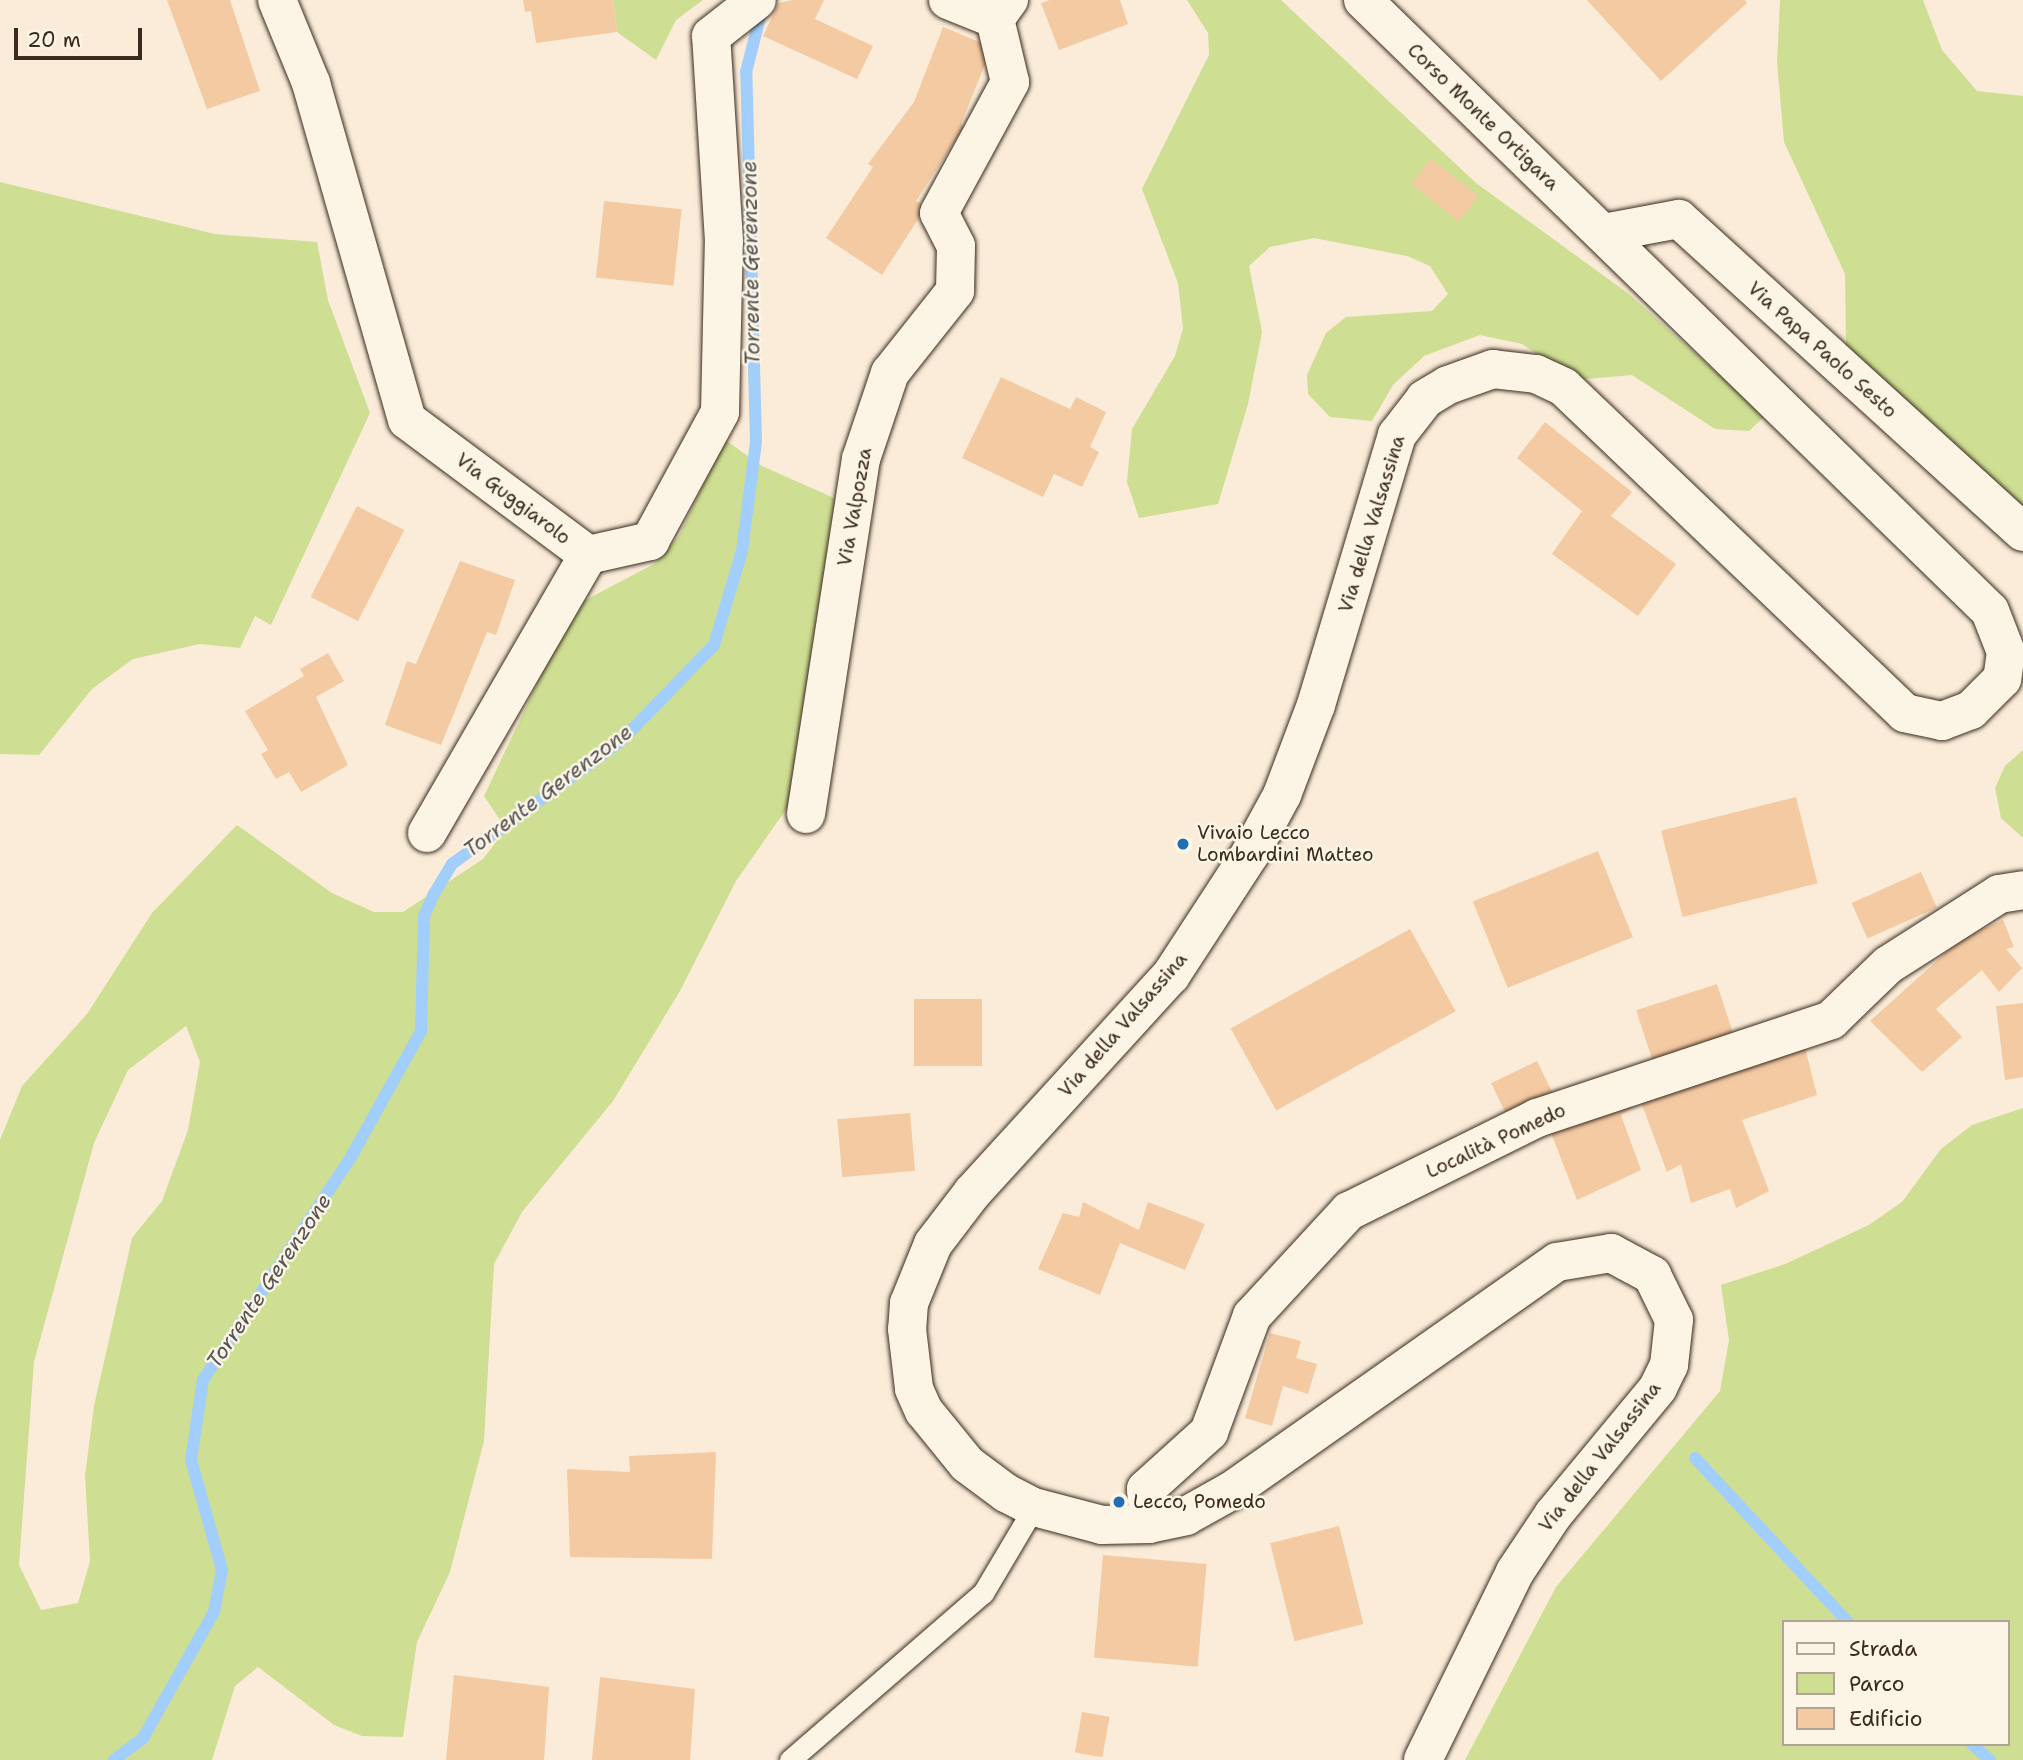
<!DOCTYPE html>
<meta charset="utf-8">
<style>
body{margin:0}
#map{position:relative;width:2023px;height:1760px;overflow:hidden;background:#faecd8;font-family:"Shantell Sans",sans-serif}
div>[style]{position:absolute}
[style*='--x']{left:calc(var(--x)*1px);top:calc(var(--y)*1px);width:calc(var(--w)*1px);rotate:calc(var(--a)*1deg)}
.green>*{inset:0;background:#cedf94}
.stream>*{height:12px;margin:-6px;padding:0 6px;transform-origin:6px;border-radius:6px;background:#a1cefb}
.building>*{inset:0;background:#f4caa3;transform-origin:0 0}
.roads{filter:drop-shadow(0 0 2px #3b2a1e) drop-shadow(0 0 2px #3b2a1e)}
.service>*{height:21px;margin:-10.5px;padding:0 10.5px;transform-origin:10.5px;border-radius:10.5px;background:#fcf5e5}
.minor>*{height:38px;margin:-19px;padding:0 19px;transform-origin:19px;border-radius:19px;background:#fcf5e5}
.secondary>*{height:38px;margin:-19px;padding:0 19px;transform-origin:19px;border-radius:19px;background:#fcf5e5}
.dots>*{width:19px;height:19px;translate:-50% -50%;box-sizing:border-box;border:4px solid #fcf5e5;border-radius:50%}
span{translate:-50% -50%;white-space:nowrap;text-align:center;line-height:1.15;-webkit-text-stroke:5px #fcf5e5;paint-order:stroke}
.street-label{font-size:19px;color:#3b2a1e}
.poi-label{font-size:19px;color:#3b2a1e}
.left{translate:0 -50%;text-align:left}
.water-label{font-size:21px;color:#545355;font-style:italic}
.legend{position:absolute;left:1782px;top:1620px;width:228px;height:126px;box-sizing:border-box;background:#fcf5e5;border:2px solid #afa495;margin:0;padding:9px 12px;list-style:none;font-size:21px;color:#3b2a1e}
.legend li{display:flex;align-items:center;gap:14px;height:35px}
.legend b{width:35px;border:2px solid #afa495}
.scale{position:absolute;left:14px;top:28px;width:128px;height:32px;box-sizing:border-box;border:4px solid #3b2a1e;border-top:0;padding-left:9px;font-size:21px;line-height:24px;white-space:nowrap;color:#3b2a1e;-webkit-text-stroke:5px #fcf5e5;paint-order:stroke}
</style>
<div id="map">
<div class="green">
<i style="clip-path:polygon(613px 0,703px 0,676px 20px,656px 60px,617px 32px)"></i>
<i style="clip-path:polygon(1187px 0,1281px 0,1476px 183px,1629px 294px,1765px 416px,1749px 431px,1715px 429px,1632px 375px,1575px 380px,1522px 344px,1480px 335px,1424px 356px,1393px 385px,1372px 421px,1330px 417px,1308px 394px,1307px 375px,1326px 333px,1346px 317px,1432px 311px,1448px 294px,1430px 266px,1407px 256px,1314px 238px,1270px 247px,1249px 266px,1262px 332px,1248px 404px,1218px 504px,1139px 518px,1127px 482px,1132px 429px,1175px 356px,1183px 328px,1178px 283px,1142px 189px,1209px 55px,1208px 33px)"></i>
<i style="clip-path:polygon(1780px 0,1923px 0,1942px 50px,1977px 91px,2023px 96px,2023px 528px,1846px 346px,1845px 274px,1784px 142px,1777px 62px)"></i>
<i style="clip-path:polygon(0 182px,215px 234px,317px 242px,328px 300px,370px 413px,271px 625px,255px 616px,240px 648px,200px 644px,133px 659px,92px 689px,39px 755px,0 754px)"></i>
<i style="clip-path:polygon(evenodd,724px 439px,762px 466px,843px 502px,801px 788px,736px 881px,680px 991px,613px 1101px,522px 1212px,494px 1264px,484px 1441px,450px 1572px,417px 1642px,403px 1737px,362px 1736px,334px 1725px,258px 1667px,235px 1686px,212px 1760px,0 1760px,0 1140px,22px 1086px,87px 1014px,152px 913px,237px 825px,332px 893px,374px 912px,403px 912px,483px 859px,506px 829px,484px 796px,574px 606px,654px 564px,679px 536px,724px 439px,186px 1026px,200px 1062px,188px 1130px,162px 1201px,132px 1238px,94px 1406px,85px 1476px,90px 1561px,78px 1603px,41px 1610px,19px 1565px,34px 1362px,94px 1143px,128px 1070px,186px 1026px)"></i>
<i style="clip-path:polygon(2023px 750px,2023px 838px,2001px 818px,1995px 788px,2005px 766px)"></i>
<i style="clip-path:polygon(evenodd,2023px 1108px,2023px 1760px,1465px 1760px,1556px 1587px,1720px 1391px,1729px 1340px,1721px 1285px,1785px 1264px,1869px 1225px,1902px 1202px,1941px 1149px,1972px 1125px,2023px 1108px,1783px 1622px,2007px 1622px,2007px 1744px,1783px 1744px,1783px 1622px)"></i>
</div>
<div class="stream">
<i style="--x:1695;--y:1458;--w:224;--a:47"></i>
<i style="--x:1972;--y:1744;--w:24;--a:42"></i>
<i style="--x:114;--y:1760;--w:36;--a:-37"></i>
<i style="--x:143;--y:1738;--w:145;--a:-60.6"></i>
<i style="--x:214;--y:1612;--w:43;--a:-79.2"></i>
<i style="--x:222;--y:1570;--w:114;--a:-105.7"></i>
<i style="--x:191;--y:1460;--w:81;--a:-81.5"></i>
<i style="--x:203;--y:1380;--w:268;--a:-56.4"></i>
<i style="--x:351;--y:1157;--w:144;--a:-60.9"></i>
<i style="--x:421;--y:1031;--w:115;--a:-88.5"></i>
<i style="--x:424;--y:916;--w:24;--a:-66"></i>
<i style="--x:434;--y:894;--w:35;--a:-59"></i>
<i style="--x:452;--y:864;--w:209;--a:-36"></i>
<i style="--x:621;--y:741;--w:134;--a:-45.9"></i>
<i style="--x:714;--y:645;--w:98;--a:-73.4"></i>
<i style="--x:742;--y:551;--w:110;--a:-82.7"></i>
<i style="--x:756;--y:442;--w:370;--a:-91.5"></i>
<i style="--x:746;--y:72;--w:65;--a:-75.7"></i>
</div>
<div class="building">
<i style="clip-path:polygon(167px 0,230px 0,260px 91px,207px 109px)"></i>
<i style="clip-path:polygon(523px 0,613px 0,617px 32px,536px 43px,531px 11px,525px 12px)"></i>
<i style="clip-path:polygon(792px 0,824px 0,815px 19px,873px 46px,857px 79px,763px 36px,779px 3px)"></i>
<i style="clip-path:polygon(1050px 0,1120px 0,1128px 24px,1059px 50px,1041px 3px)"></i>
<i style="clip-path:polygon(1587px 0,1745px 0,1747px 3px,1661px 81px)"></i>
<i style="clip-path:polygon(943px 27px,992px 47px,961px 124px,964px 127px,916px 201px,926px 207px,882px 275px,826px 238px,873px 167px,868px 164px,914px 102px)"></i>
<i style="left:1431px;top:159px;width:60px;height:32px;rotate:38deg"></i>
<i style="left:604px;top:201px;width:78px;height:77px;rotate:6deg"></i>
<i style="clip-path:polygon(1001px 377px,1070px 409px,1076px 397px,1106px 412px,1090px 447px,1099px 452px,1082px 487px,1054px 474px,1043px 497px,962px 458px)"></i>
<i style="clip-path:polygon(1545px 422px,1632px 492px,1611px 516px,1676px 564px,1638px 616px,1552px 554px,1582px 511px,1517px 458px)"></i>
<i style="left:357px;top:506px;width:53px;height:102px;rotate:27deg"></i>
<i style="clip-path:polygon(460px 561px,515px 580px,496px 635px,487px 632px,441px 745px,385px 725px,407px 661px,416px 664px)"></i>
<i style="clip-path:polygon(328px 653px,344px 681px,316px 697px,348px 765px,301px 792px,289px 772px,276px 779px,261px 754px,268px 750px,245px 711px,304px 676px,300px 669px)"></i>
<i style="left:1796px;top:797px;width:89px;height:139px;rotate:76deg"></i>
<i style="left:1598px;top:851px;width:93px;height:135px;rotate:68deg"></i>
<i style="left:1921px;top:872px;width:39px;height:76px;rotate:66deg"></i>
<i style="clip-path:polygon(2003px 920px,2014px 947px,2006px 949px,2022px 968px,1999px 992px,1982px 970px,1936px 1009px,1962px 1037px,1922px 1072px,1870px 1021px,1960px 940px)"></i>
<i style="left:1410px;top:929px;width:94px;height:205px;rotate:61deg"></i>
<i style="left:1717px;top:984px;width:63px;height:85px;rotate:72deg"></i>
<i style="left:982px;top:999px;width:67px;height:68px;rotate:90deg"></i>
<i style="clip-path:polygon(2023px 1003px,2023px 1077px,2005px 1080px,1996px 1006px)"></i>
<i style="clip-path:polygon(1803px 1040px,1817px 1095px,1742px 1120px,1769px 1191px,1736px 1208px,1730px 1189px,1691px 1203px,1681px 1164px,1667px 1172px,1641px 1102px,1621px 1115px,1641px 1170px,1577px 1200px,1546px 1120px)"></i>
<i style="left:1537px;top:1061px;width:46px;height:51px;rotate:64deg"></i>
<i style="left:910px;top:1113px;width:58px;height:73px;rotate:85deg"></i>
<i style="clip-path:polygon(1083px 1202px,1139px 1230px,1148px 1202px,1205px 1224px,1185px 1270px,1120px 1243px,1100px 1295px,1038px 1269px,1063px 1213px,1079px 1217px)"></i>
<i style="clip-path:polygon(1270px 1333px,1301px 1341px,1296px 1358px,1317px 1364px,1308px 1394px,1283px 1386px,1272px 1426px,1245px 1418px)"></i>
<i style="clip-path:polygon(716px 1452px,712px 1559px,570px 1557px,567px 1469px,630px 1472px,629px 1456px)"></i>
<i style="left:1339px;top:1526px;width:101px;height:71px;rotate:76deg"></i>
<i style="left:1103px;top:1555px;width:104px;height:103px;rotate:5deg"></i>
<i style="clip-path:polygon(454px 1675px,549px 1687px,544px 1760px,446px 1760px)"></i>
<i style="clip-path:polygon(600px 1677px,695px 1689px,690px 1760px,592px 1760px)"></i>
<i style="left:1082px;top:1712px;width:28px;height:41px;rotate:10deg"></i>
</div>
<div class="roads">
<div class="service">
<i style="--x:790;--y:1760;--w:255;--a:-40.9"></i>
<i style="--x:983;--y:1593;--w:100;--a:-59.3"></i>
</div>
<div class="minor">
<i style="--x:277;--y:0;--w:90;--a:67.7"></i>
<i style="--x:311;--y:83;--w:350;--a:74.1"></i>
<i style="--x:407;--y:420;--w:226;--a:36.7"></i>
<i style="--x:588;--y:555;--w:64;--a:-12.7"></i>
<i style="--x:650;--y:541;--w:147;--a:-61.5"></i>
<i style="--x:720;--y:412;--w:171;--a:-88.7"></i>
<i style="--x:724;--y:241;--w:205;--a:-93.6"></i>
<i style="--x:711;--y:36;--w:58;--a:-38"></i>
<i style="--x:948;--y:0;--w:51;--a:22"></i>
<i style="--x:1604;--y:233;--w:76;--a:-10.6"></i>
<i style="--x:1679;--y:219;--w:465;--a:42.3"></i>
<i style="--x:806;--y:814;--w:359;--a:-81.2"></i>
<i style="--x:861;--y:459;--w:91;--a:-71.4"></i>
<i style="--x:890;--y:373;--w:105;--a:-51.6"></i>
<i style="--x:955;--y:291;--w:45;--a:-88.7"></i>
<i style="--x:956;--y:246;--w:37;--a:-117"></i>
<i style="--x:939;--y:213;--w:149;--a:-61.5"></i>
<i style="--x:1010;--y:82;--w:65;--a:-103.4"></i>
<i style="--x:995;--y:19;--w:24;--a:-54"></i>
<i style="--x:427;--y:833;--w:321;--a:-59.9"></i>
<i style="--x:1149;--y:1524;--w:35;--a:-95"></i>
<i style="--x:1146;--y:1489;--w:85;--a:-42.1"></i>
<i style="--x:1209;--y:1432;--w:124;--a:-69.7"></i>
<i style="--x:1252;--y:1316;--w:143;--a:-47.3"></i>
<i style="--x:1349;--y:1211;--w:210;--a:-26.3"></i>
<i style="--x:1537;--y:1118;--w:310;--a:-18.4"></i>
<i style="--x:1831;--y:1020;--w:79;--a:-44"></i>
<i style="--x:1888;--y:965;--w:132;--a:-32.6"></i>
<i style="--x:1999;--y:894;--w:24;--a:-9"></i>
</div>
<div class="secondary">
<i style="--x:1363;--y:0;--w:875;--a:44.26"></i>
<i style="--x:1990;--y:611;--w:44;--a:68.7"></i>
<i style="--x:2006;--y:652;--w:27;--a:98"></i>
<i style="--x:2002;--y:679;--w:44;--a:135"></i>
<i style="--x:1971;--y:710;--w:31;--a:159"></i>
<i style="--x:1942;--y:721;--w:38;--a:-168"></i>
<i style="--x:1905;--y:713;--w:472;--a:-136.3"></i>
<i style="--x:1564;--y:387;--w:31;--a:-155"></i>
<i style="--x:1536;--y:374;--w:43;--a:-173.4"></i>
<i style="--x:1493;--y:369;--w:48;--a:160.4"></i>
<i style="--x:1448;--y:385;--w:27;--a:149"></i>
<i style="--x:1425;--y:399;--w:46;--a:127.9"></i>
<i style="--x:1397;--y:435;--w:282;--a:106.7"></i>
<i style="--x:1316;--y:705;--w:96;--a:110.7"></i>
<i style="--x:1282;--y:795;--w:67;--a:118.5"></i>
<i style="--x:1250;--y:854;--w:145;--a:123.1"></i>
<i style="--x:1171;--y:975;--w:295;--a:132.4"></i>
<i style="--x:972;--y:1193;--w:64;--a:127.4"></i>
<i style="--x:933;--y:1244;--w:64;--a:112.1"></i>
<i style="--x:909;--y:1303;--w:26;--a:94"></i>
<i style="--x:907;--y:1329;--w:60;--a:83.3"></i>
<i style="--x:914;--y:1389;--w:24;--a:66"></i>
<i style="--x:924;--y:1411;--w:68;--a:50.9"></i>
<i style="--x:967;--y:1464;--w:49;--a:36.6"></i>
<i style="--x:1006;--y:1493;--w:31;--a:27"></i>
<i style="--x:1034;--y:1507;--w:70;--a:14.8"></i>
<i style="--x:1102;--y:1525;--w:47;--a:-1.2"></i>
<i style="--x:1149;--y:1524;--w:38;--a:-12"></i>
<i style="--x:1186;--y:1516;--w:51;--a:-29.1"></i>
<i style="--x:1231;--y:1491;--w:398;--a:-35.1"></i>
<i style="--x:1557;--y:1262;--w:55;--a:-9.5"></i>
<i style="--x:1611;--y:1253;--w:47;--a:28.2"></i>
<i style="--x:1652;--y:1275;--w:50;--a:63.9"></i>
<i style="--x:1674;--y:1320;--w:45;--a:96.3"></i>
<i style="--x:1669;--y:1365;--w:25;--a:116"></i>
<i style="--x:1658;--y:1388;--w:165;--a:129.6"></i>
<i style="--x:1553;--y:1515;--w:69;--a:123.7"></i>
<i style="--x:1515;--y:1572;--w:209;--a:116.1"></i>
</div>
</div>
<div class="dots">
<i style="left:1183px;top:844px;background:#1f6fb2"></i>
<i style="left:1119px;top:1502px;background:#1f6fb2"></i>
</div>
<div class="street-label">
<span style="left:1483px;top:117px;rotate:44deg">Corso Monte Ortigara</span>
<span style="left:1822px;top:350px;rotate:42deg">Via Papa Paolo Sesto</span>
<span style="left:513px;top:499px;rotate:37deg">Via Guggiarolo</span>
<span style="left:855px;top:507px;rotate:-80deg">Via Valpozza</span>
<span style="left:1372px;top:524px;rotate:-73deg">Via della Valsassina</span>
<span style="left:1123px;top:1025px;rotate:-49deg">Via della Valsassina</span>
<span style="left:1496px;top:1141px;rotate:-25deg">Località Pomedo</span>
<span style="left:1600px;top:1457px;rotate:-52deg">Via della Valsassina</span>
</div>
<div class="poi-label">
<span class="left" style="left:1197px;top:844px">Vivaio Lecco<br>Lombardini Matteo</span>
<span class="left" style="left:1133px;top:1502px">Lecco, Pomedo</span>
</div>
<div class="water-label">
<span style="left:751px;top:263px;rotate:-91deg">Torrente Gerenzone</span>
<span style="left:548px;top:791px;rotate:-37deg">Torrente Gerenzone</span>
<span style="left:269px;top:1281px;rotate:-56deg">Torrente Gerenzone</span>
</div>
<ul class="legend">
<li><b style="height:9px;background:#fcf5e5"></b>Strada</li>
<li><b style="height:19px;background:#cedf94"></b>Parco</li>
<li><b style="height:19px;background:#f4caa3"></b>Edificio</li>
</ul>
<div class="scale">20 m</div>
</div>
